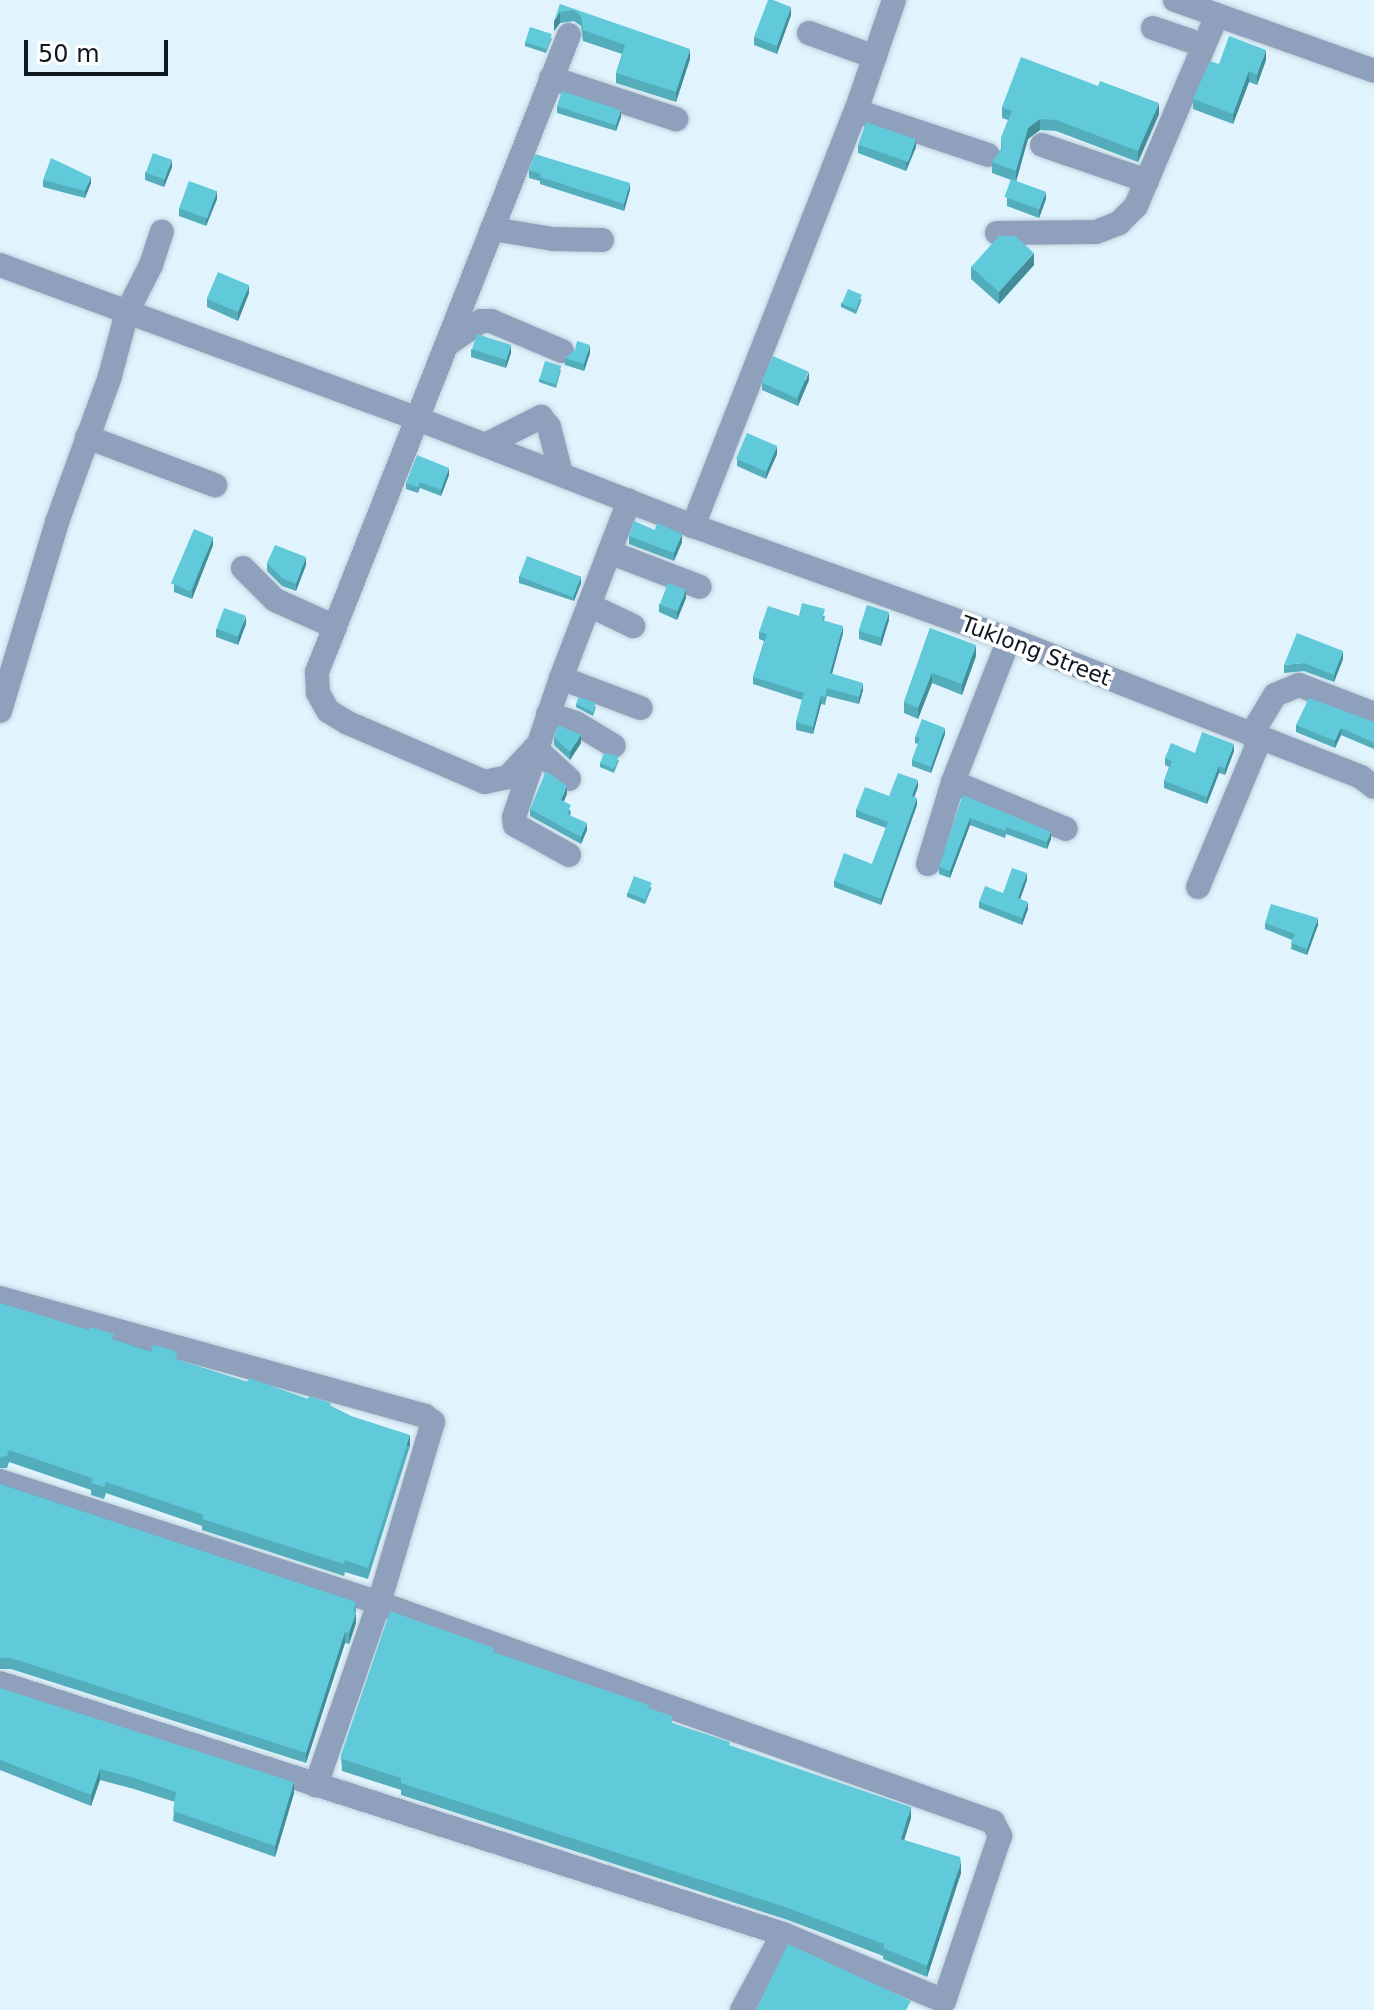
<!DOCTYPE html>
<style>
body{margin:0}
#map{position:relative;width:1374px;height:2010px;overflow:hidden;background:#e1f4fe;font-family:"DejaVu Sans",sans-serif}
div>[style]{position:absolute}
[style*='--x']{left:calc(var(--x)*1px);top:calc(var(--y)*1px);width:calc(var(--w)*1px);rotate:calc(var(--a)*1deg)}
.roads{filter:drop-shadow(0 0 2px #bfd1da) drop-shadow(0 0 2px #bfd1da)}
.minor>*{height:24px;margin:-12px;padding:0 12px;transform-origin:12px;border-radius:12px;background:#8ea0bb}
.wall>*{inset:0;background:#53adbb}
.shaded-wall>*{inset:0;background:#438d99;transform-origin:0 0}
.building>*{inset:0;background:#60c9da;transform-origin:0 0}
span{translate:-50% -50%;white-space:nowrap;text-align:center;line-height:1.15;-webkit-text-stroke:7px #fff;paint-order:stroke}
.street-label{font-size:22px;color:#0e1920}
.scale{position:absolute;left:24px;top:40px;width:144px;height:36px;box-sizing:border-box;border:4px solid #0e1920;border-top:0;padding-left:10px;font-size:24px;line-height:28px;white-space:nowrap;color:#0e1920;-webkit-text-stroke:6px #fff;paint-order:stroke}
</style>
<div id="map">
<div class="roads">
<div class="minor">
<i style="--x:1175;--y:0;--w:211;--a:19.6"></i>
<i style="--x:1153;--y:28;--w:39;--a:19"></i>
<i style="--x:809;--y:33;--w:70;--a:20"></i>
<i style="--x:551;--y:78;--w:132;--a:18.2"></i>
<i style="--x:856;--y:111;--w:139;--a:18.4"></i>
<i style="--x:1042;--y:145;--w:111;--a:18.9"></i>
<i style="--x:492;--y:229;--w:62;--a:9.3"></i>
<i style="--x:553;--y:239;--w:49;--a:1.2"></i>
<i style="--x:997;--y:233;--w:99;--a:-0.6"></i>
<i style="--x:1096;--y:232;--w:25;--a:-21"></i>
<i style="--x:1119;--y:223;--w:24;--a:-45"></i>
<i style="--x:1136;--y:206;--w:207;--a:-67"></i>
<i style="--x:0;--y:265;--w:445;--a:20.2"></i>
<i style="--x:418;--y:419;--w:295;--a:21.3"></i>
<i style="--x:693;--y:526;--w:446;--a:-68.6"></i>
<i style="--x:856;--y:111;--w:117;--a:-71.1"></i>
<i style="--x:448;--y:344;--w:40;--a:-34.9"></i>
<i style="--x:481;--y:321;--w:10;--a:0"></i>
<i style="--x:491;--y:321;--w:77;--a:22.9"></i>
<i style="--x:87;--y:437;--w:137;--a:20.6"></i>
<i style="--x:485;--y:445;--w:63;--a:-26.6"></i>
<i style="--x:541;--y:417;--w:13;--a:51"></i>
<i style="--x:549;--y:427;--w:48;--a:75.4"></i>
<i style="--x:693;--y:526;--w:336;--a:19.7"></i>
<i style="--x:1009;--y:639;--w:378;--a:21.4"></i>
<i style="--x:1361;--y:777;--w:16;--a:38"></i>
<i style="--x:609;--y:552;--w:97;--a:21"></i>
<i style="--x:243;--y:568;--w:45;--a:45"></i>
<i style="--x:275;--y:600;--w:66;--a:24.2"></i>
<i style="--x:589;--y:605;--w:49;--a:25.5"></i>
<i style="--x:561;--y:678;--w:85;--a:20.6"></i>
<i style="--x:0;--y:711;--w:197;--a:-73.2"></i>
<i style="--x:57;--y:522;--w:155;--a:-70"></i>
<i style="--x:110;--y:376;--w:66;--a:-75.1"></i>
<i style="--x:127;--y:312;--w:53;--a:-62.9"></i>
<i style="--x:151;--y:265;--w:35;--a:-72"></i>
<i style="--x:548;--y:714;--w:29;--a:18"></i>
<i style="--x:576;--y:723;--w:44;--a:31.2"></i>
<i style="--x:1251;--y:735;--w:47;--a:-59"></i>
<i style="--x:1275;--y:695;--w:26;--a:-23"></i>
<i style="--x:1299;--y:685;--w:80;--a:21.1"></i>
<i style="--x:569;--y:779;--w:46;--a:-137.6"></i>
<i style="--x:535;--y:748;--w:40;--a:133"></i>
<i style="--x:508;--y:777;--w:24;--a:168"></i>
<i style="--x:485;--y:782;--w:149;--a:-156.7"></i>
<i style="--x:348;--y:723;--w:23;--a:-149"></i>
<i style="--x:328;--y:711;--w:21;--a:-119"></i>
<i style="--x:318;--y:693;--w:21;--a:-93"></i>
<i style="--x:317;--y:672;--w:685;--a:-68.42"></i>
<i style="--x:953;--y:782;--w:122;--a:22.6"></i>
<i style="--x:569;--y:855;--w:62;--a:-150.9"></i>
<i style="--x:515;--y:825;--w:8;--a:-97"></i>
<i style="--x:514;--y:817;--w:147;--a:-71.3"></i>
<i style="--x:561;--y:678;--w:190;--a:-69"></i>
<i style="--x:928;--y:864;--w:86;--a:-73"></i>
<i style="--x:953;--y:782;--w:154;--a:-68.6"></i>
<i style="--x:1198;--y:887;--w:160;--a:-67.3"></i>
<i style="--x:0;--y:1298;--w:441;--a:15.5"></i>
<i style="--x:425;--y:1416;--w:10;--a:37"></i>
<i style="--x:433;--y:1422;--w:189;--a:106.6"></i>
<i style="--x:379;--y:1603;--w:193;--a:109.1"></i>
<i style="--x:0;--y:1481;--w:398;--a:17.8"></i>
<i style="--x:379;--y:1603;--w:652;--a:19.63"></i>
<i style="--x:993;--y:1822;--w:16;--a:63"></i>
<i style="--x:1000;--y:1836;--w:174;--a:108.7"></i>
<i style="--x:944;--y:2001;--w:174;--a:-157.4"></i>
<i style="--x:783;--y:1934;--w:822;--a:-162.23"></i>
<i style="--x:742;--y:2010;--w:86;--a:-61.7"></i>
</div>
</div>
<div class="wall">
<i style="clip-path:polygon(560px 4px,690px 59px,676px 102px,616px 83px,616px 73px,622px 54px,583px 41px,581px 26px,574px 21px,560px 23px,554px 31px)"></i>
<i style="clip-path:polygon(791px 15px,777px 54px,754px 45px,754px 37px)"></i>
<i style="clip-path:polygon(552px 38px,546px 53px,525px 46px,525px 42px)"></i>
<i style="clip-path:polygon(1266px 60px,1257px 85px,1249px 82px,1233px 124px,1193px 109px,1193px 99px,1219px 64px)"></i>
<i style="clip-path:polygon(557px 106px,621px 117px,616px 131px,557px 113px)"></i>
<i style="clip-path:polygon(1002px 107px,1159px 114px,1138px 162px,1056px 131px,1040px 130px,1028px 139px,1016px 181px,1046px 199px,1039px 218px,1007px 206px,1007px 198px,1011px 180px,992px 173px,992px 162px,1001px 149px,1001px 138px,1008px 120px,1002px 118px)"></i>
<i style="clip-path:polygon(858px 145px,916px 147px,906px 171px,858px 153px)"></i>
<i style="clip-path:polygon(172px 167px,164px 187px,145px 180px,145px 172px)"></i>
<i style="clip-path:polygon(529px 170px,630px 190px,624px 211px,540px 184px,540px 181px,529px 178px)"></i>
<i style="clip-path:polygon(43px 180px,91px 183px,85px 198px,43px 187px)"></i>
<i style="clip-path:polygon(217px 199px,206px 226px,179px 216px,179px 208px)"></i>
<i style="clip-path:polygon(1034px 265px,999px 304px,971px 279px,971px 267px)"></i>
<i style="clip-path:polygon(249px 293px,238px 321px,207px 307px,207px 299px)"></i>
<i style="clip-path:polygon(862px 299px,856px 314px,841px 307px,841px 303px)"></i>
<i style="clip-path:polygon(471px 349px,511px 353px,506px 368px,471px 357px)"></i>
<i style="clip-path:polygon(590px 353px,584px 371px,565px 365px,565px 358px)"></i>
<i style="clip-path:polygon(561px 370px,556px 388px,539px 382px,539px 379px)"></i>
<i style="clip-path:polygon(809px 380px,798px 406px,762px 390px,762px 383px)"></i>
<i style="clip-path:polygon(777px 454px,766px 479px,737px 466px,737px 459px)"></i>
<i style="clip-path:polygon(449px 475px,441px 496px,420px 488px,418px 493px,406px 489px,406px 483px)"></i>
<i style="clip-path:polygon(655px 530px,682px 542px,674px 561px,629px 544px,629px 536px)"></i>
<i style="clip-path:polygon(213px 545px,192px 599px,174px 592px,174px 584px)"></i>
<i style="clip-path:polygon(267px 563px,306px 565px,296px 591px,282px 586px,267px 571px)"></i>
<i style="clip-path:polygon(519px 576px,581px 583px,574px 601px,519px 583px)"></i>
<i style="clip-path:polygon(686px 598px,677px 620px,659px 612px,659px 604px)"></i>
<i style="clip-path:polygon(799px 616px,825px 616px,824px 621px,843px 633px,832px 674px,863px 690px,859px 704px,827px 696px,825px 705px,821px 704px,813px 734px,796px 730px,796px 722px,802px 700px,753px 684px,753px 677px,764px 641px,759px 639px,759px 632px)"></i>
<i style="clip-path:polygon(889px 620px,881px 646px,859px 639px,859px 631px)"></i>
<i style="clip-path:polygon(246px 624px,238px 645px,216px 637px,216px 629px)"></i>
<i style="clip-path:polygon(930px 628px,976px 656px,962px 695px,932px 683px,918px 719px,904px 713px,904px 702px)"></i>
<i style="clip-path:polygon(1343px 659px,1334px 682px,1304px 671px,1284px 673px,1284px 665px)"></i>
<i style="clip-path:polygon(576px 704px,596px 707px,593px 716px,576px 707px)"></i>
<i style="clip-path:polygon(1374px 722px,1374px 749px,1341px 735px,1335px 748px,1296px 732px,1296px 725px)"></i>
<i style="clip-path:polygon(945px 734px,931px 773px,912px 766px,912px 760px,918px 744px,915px 743px,915px 737px)"></i>
<i style="clip-path:polygon(554px 737px,581px 743px,570px 760px,554px 745px)"></i>
<i style="clip-path:polygon(1234px 751px,1225px 775px,1219px 773px,1207px 804px,1164px 788px,1164px 781px,1169px 767px,1165px 765px,1165px 758px,1195px 753px)"></i>
<i style="clip-path:polygon(619px 760px,614px 773px,600px 767px,600px 763px)"></i>
<i style="clip-path:polygon(918px 787px,914px 797px,917px 805px,881px 905px,834px 887px,834px 881px,872px 864px,886px 828px,856px 817px,856px 810px,889px 796px)"></i>
<i style="clip-path:polygon(567px 794px,564px 801px,571px 812px,570px 816px,587px 830px,581px 844px,530px 816px,530px 809px)"></i>
<i style="clip-path:polygon(963px 795px,1051px 839px,1047px 849px,1006px 834px,1005px 838px,970px 825px,950px 878px,939px 874px,939px 867px)"></i>
<i style="clip-path:polygon(1027px 880px,1020px 899px,1028px 909px,1022px 925px,979px 908px,979px 902px,1003px 893px)"></i>
<i style="clip-path:polygon(652px 887px,645px 904px,627px 897px,627px 893px)"></i>
<i style="clip-path:polygon(1265px 923px,1318px 925px,1307px 955px,1291px 949px,1292px 940px,1265px 929px)"></i>
<i style="clip-path:polygon(0 1303px,247px 1382px,331px 1406px,410px 1446px,368px 1579px,345px 1572px,344px 1576px,202px 1530px,202px 1526px,106px 1493px,104px 1499px,91px 1495px,91px 1490px,9px 1462px,7px 1468px,0 1468px)"></i>
<i style="clip-path:polygon(0 1484px,356px 1602px,356px 1623px,349px 1644px,345px 1643px,306px 1763px,11px 1669px,0 1669px)"></i>
<i style="clip-path:polygon(494px 1652px,649px 1708px,672px 1723px,911px 1818px,904px 1840px,961px 1873px,927px 1977px,883px 1959px,883px 1956px,788px 1920px,401px 1795px,401px 1790px,342px 1771px,341px 1755px)"></i>
<i style="clip-path:polygon(0 1688px,294px 1793px,275px 1857px,173px 1821px,175px 1802px,134px 1789px,100px 1780px,91px 1806px,0 1770px)"></i>
</div>
<div class="shaded-wall">
<i style="clip-path:polygon(791px 7px,791px 15px,777px 54px,777px 46px)"></i>
<i style="clip-path:polygon(560px 12px,560px 23px,554px 31px,554px 21px)"></i>
<i style="clip-path:polygon(690px 49px,690px 59px,676px 102px,676px 92px)"></i>
<i style="clip-path:polygon(1266px 50px,1266px 60px,1257px 85px,1257px 75px)"></i>
<i style="clip-path:polygon(1249px 71px,1249px 82px,1233px 124px,1233px 114px)"></i>
<i style="clip-path:polygon(1159px 103px,1159px 114px,1138px 162px,1138px 151px)"></i>
<i style="clip-path:polygon(621px 110px,621px 117px,616px 131px,616px 125px)"></i>
<i style="clip-path:polygon(1040px 119px,1040px 130px,1028px 139px,1016px 182px,1016px 171px,1028px 128px)"></i>
<i style="clip-path:polygon(916px 139px,916px 147px,906px 171px,906px 164px)"></i>
<i style="clip-path:polygon(172px 160px,172px 167px,164px 187px,164px 180px)"></i>
<i style="clip-path:polygon(91px 177px,91px 183px,85px 198px,85px 191px)"></i>
<i style="clip-path:polygon(630px 183px,630px 190px,624px 211px,624px 204px)"></i>
<i style="clip-path:polygon(217px 191px,217px 199px,206px 226px,206px 219px)"></i>
<i style="clip-path:polygon(1046px 192px,1046px 199px,1039px 218px,1039px 210px)"></i>
<i style="clip-path:polygon(1034px 253px,1034px 265px,999px 304px,999px 292px)"></i>
<i style="clip-path:polygon(249px 285px,249px 293px,238px 321px,238px 313px)"></i>
<i style="clip-path:polygon(511px 345px,511px 353px,506px 368px,506px 360px)"></i>
<i style="clip-path:polygon(590px 345px,590px 353px,584px 371px,584px 364px)"></i>
<i style="clip-path:polygon(809px 372px,809px 380px,798px 406px,798px 398px)"></i>
<i style="clip-path:polygon(777px 446px,777px 454px,766px 479px,766px 471px)"></i>
<i style="clip-path:polygon(449px 468px,449px 475px,441px 496px,441px 490px)"></i>
<i style="clip-path:polygon(682px 534px,682px 542px,674px 561px,674px 553px)"></i>
<i style="clip-path:polygon(213px 537px,213px 545px,192px 599px,192px 591px)"></i>
<i style="clip-path:polygon(306px 557px,306px 565px,296px 591px,296px 584px)"></i>
<i style="clip-path:polygon(581px 577px,581px 583px,574px 601px,574px 595px)"></i>
<i style="clip-path:polygon(686px 590px,686px 598px,677px 620px,677px 612px)"></i>
<i style="clip-path:polygon(889px 612px,889px 620px,881px 646px,881px 638px)"></i>
<i style="clip-path:polygon(246px 616px,246px 624px,238px 645px,238px 637px)"></i>
<i style="clip-path:polygon(843px 626px,843px 633px,830px 681px,830px 673px)"></i>
<i style="clip-path:polygon(976px 645px,976px 656px,962px 695px,962px 684px)"></i>
<i style="clip-path:polygon(1343px 651px,1343px 659px,1334px 682px,1334px 675px)"></i>
<i style="clip-path:polygon(932px 673px,932px 683px,918px 719px,918px 708px)"></i>
<i style="clip-path:polygon(863px 683px,863px 690px,859px 704px,859px 697px)"></i>
<i style="clip-path:polygon(821px 696px,821px 704px,813px 734px,813px 727px)"></i>
<i style="clip-path:polygon(945px 728px,945px 734px,931px 773px,931px 767px)"></i>
<i style="clip-path:polygon(1341px 728px,1341px 735px,1335px 748px,1335px 741px)"></i>
<i style="clip-path:polygon(581px 735px,581px 743px,570px 760px,570px 752px)"></i>
<i style="clip-path:polygon(1234px 744px,1234px 751px,1225px 775px,1225px 768px)"></i>
<i style="clip-path:polygon(1219px 766px,1219px 773px,1207px 804px,1207px 797px)"></i>
<i style="clip-path:polygon(918px 780px,918px 787px,912px 803px,912px 796px)"></i>
<i style="clip-path:polygon(567px 786px,567px 794px,561px 807px,561px 800px)"></i>
<i style="clip-path:polygon(917px 798px,917px 805px,881px 905px,881px 899px)"></i>
<i style="clip-path:polygon(970px 818px,970px 825px,950px 878px,950px 871px)"></i>
<i style="clip-path:polygon(587px 823px,587px 830px,581px 844px,581px 837px)"></i>
<i style="clip-path:polygon(1051px 832px,1051px 839px,1047px 849px,1047px 842px)"></i>
<i style="clip-path:polygon(1027px 873px,1027px 880px,1018px 905px,1018px 898px)"></i>
<i style="clip-path:polygon(1028px 902px,1028px 909px,1022px 925px,1022px 918px)"></i>
<i style="clip-path:polygon(1318px 918px,1318px 925px,1307px 955px,1307px 949px)"></i>
<i style="left:410px;top:1435px;width:11px;height:139px;rotate:90deg"></i>
<i style="clip-path:polygon(356px 1613px,356px 1623px,349px 1644px,349px 1633px)"></i>
<i style="clip-path:polygon(345px 1632px,345px 1643px,306px 1763px,306px 1753px)"></i>
<i style="clip-path:polygon(100px 1769px,100px 1780px,91px 1806px,91px 1795px)"></i>
<i style="clip-path:polygon(294px 1782px,294px 1793px,275px 1857px,275px 1846px)"></i>
<i style="clip-path:polygon(911px 1807px,911px 1818px,901px 1850px,901px 1839px)"></i>
<i style="clip-path:polygon(961px 1862px,961px 1873px,927px 1977px,927px 1966px)"></i>
</div>
<div class="building">
<i style="clip-path:polygon(768px 0,773px 0,791px 7px,777px 46px,754px 37px)"></i>
<i style="clip-path:polygon(560px 4px,690px 49px,676px 92px,616px 73px,625px 45px,583px 30px,581px 16px,574px 10px,560px 12px,554px 21px)"></i>
<i style="left:530px;top:27px;width:23px;height:16px;rotate:18deg"></i>
<i style="clip-path:polygon(1229px 36px,1266px 50px,1257px 75px,1249px 71px,1233px 114px,1193px 99px,1210px 61px,1219px 64px)"></i>
<i style="clip-path:polygon(1021px 57px,1098px 86px,1100px 81px,1159px 103px,1138px 151px,1056px 120px,1040px 119px,1028px 128px,1016px 171px,992px 162px,1002px 148px,1001px 138px,1012px 111px,1002px 107px)"></i>
<i style="left:562px;top:91px;width:62px;height:16px;rotate:18deg"></i>
<i style="left:866px;top:122px;width:53px;height:24px;rotate:19deg"></i>
<i style="left:153px;top:153px;width:20px;height:21px;rotate:20deg"></i>
<i style="clip-path:polygon(535px 154px,630px 183px,624px 204px,540px 177px,541px 174px,529px 170px)"></i>
<i style="clip-path:polygon(51px 158px,91px 177px,85px 191px,43px 180px)"></i>
<i style="left:1011px;top:179px;width:37px;height:19px;rotate:20deg"></i>
<i style="left:189px;top:181px;width:30px;height:29px;rotate:20deg"></i>
<i style="clip-path:polygon(999px 236px,1015px 236px,1034px 253px,999px 292px,971px 267px)"></i>
<i style="left:218px;top:272px;width:34px;height:29px;rotate:23deg"></i>
<i style="left:848px;top:289px;width:15px;height:16px;rotate:23deg"></i>
<i style="left:477px;top:334px;width:36px;height:16px;rotate:18deg"></i>
<i style="clip-path:polygon(577px 341px,590px 345px,584px 364px,565px 358px,575px 350px)"></i>
<i style="left:773px;top:356px;width:39px;height:29px;rotate:24deg"></i>
<i style="left:545px;top:361px;width:17px;height:19px;rotate:17deg"></i>
<i style="left:747px;top:433px;width:33px;height:28px;rotate:23deg"></i>
<i style="clip-path:polygon(417px 455px,449px 468px,441px 490px,420px 482px,418px 487px,406px 483px)"></i>
<i style="clip-path:polygon(634px 521px,655px 530px,657px 523px,682px 534px,674px 553px,629px 536px)"></i>
<i style="left:194px;top:529px;width:21px;height:59px;rotate:23deg"></i>
<i style="clip-path:polygon(275px 545px,306px 557px,296px 584px,282px 578px,267px 563px)"></i>
<i style="left:527px;top:556px;width:58px;height:22px;rotate:21deg"></i>
<i style="left:668px;top:583px;width:19px;height:23px;rotate:21deg"></i>
<i style="clip-path:polygon(802px 603px,825px 609px,822px 620px,843px 626px,830px 673px,863px 683px,859px 697px,827px 688px,825px 697px,821px 696px,813px 727px,796px 722px,804px 693px,753px 677px,767px 634px,759px 632px,768px 606px,799px 616px)"></i>
<i style="left:867px;top:605px;width:23px;height:27px;rotate:18deg"></i>
<i style="left:224px;top:608px;width:23px;height:22px;rotate:20deg"></i>
<i style="clip-path:polygon(930px 628px,976px 645px,962px 684px,932px 673px,918px 708px,904px 702px)"></i>
<i style="clip-path:polygon(1297px 633px,1343px 651px,1334px 675px,1304px 663px,1284px 665px)"></i>
<i style="clip-path:polygon(579px 697px,596px 703px,593px 712px,576px 704px)"></i>
<i style="clip-path:polygon(1309px 698px,1374px 722px,1374px 743px,1341px 728px,1335px 741px,1296px 725px)"></i>
<i style="clip-path:polygon(922px 719px,945px 728px,931px 767px,912px 760px,920px 738px,915px 737px)"></i>
<i style="clip-path:polygon(558px 725px,581px 735px,570px 752px,554px 737px)"></i>
<i style="clip-path:polygon(1202px 732px,1234px 744px,1225px 768px,1219px 766px,1207px 797px,1164px 781px,1172px 761px,1165px 758px,1171px 743px,1195px 753px)"></i>
<i style="clip-path:polygon(604px 753px,619px 756px,614px 769px,600px 763px)"></i>
<i style="clip-path:polygon(546px 771px,567px 786px,561px 800px,571px 805px,567px 814px,587px 823px,581px 837px,530px 809px)"></i>
<i style="clip-path:polygon(898px 773px,918px 780px,912px 796px,917px 798px,881px 899px,834px 881px,844px 853px,872px 864px,888px 822px,856px 810px,865px 787px,889px 796px)"></i>
<i style="clip-path:polygon(963px 795px,1051px 832px,1047px 842px,1006px 827px,1005px 831px,970px 818px,950px 871px,939px 867px)"></i>
<i style="clip-path:polygon(1012px 868px,1027px 873px,1018px 898px,1028px 902px,1022px 918px,979px 902px,985px 886px,1003px 893px)"></i>
<i style="left:634px;top:876px;width:19px;height:18px;rotate:21deg"></i>
<i style="clip-path:polygon(1271px 904px,1318px 918px,1307px 949px,1291px 943px,1295px 934px,1265px 923px)"></i>
<i style="clip-path:polygon(0 1303px,89px 1330px,90px 1327px,114px 1334px,112px 1339px,151px 1352px,153px 1345px,173px 1350px,177px 1355px,176px 1359px,247px 1382px,249px 1378px,308px 1399px,309px 1396px,331px 1403px,330px 1406px,351px 1416px,410px 1435px,368px 1568px,345px 1560px,344px 1564px,202px 1519px,204px 1515px,106px 1482px,104px 1487px,91px 1483px,92px 1478px,9px 1450px,7px 1456px,0 1457px)"></i>
<i style="clip-path:polygon(0 1484px,356px 1602px,353px 1612px,356px 1613px,349px 1633px,345px 1632px,306px 1753px,11px 1658px,0 1658px)"></i>
<i style="clip-path:polygon(390px 1611px,494px 1648px,493px 1652px,649px 1705px,648px 1708px,672px 1716px,672px 1723px,730px 1742px,729px 1745px,911px 1807px,901px 1839px,960px 1857px,961px 1862px,927px 1966px,883px 1948px,884px 1944px,788px 1908px,401px 1783px,401px 1778px,342px 1759px,341px 1755px)"></i>
<i style="clip-path:polygon(0 1688px,294px 1782px,275px 1846px,173px 1811px,176px 1792px,134px 1778px,100px 1769px,91px 1795px,0 1760px)"></i>
<i style="clip-path:polygon(788px 1944px,911px 2001px,906px 2010px,756px 2010px)"></i>
</div>
<div class="street-label">
<span style="left:1036px;top:651px;rotate:21deg">Tuklong Street</span>
</div>
<div class="scale">50 m</div>
</div>
